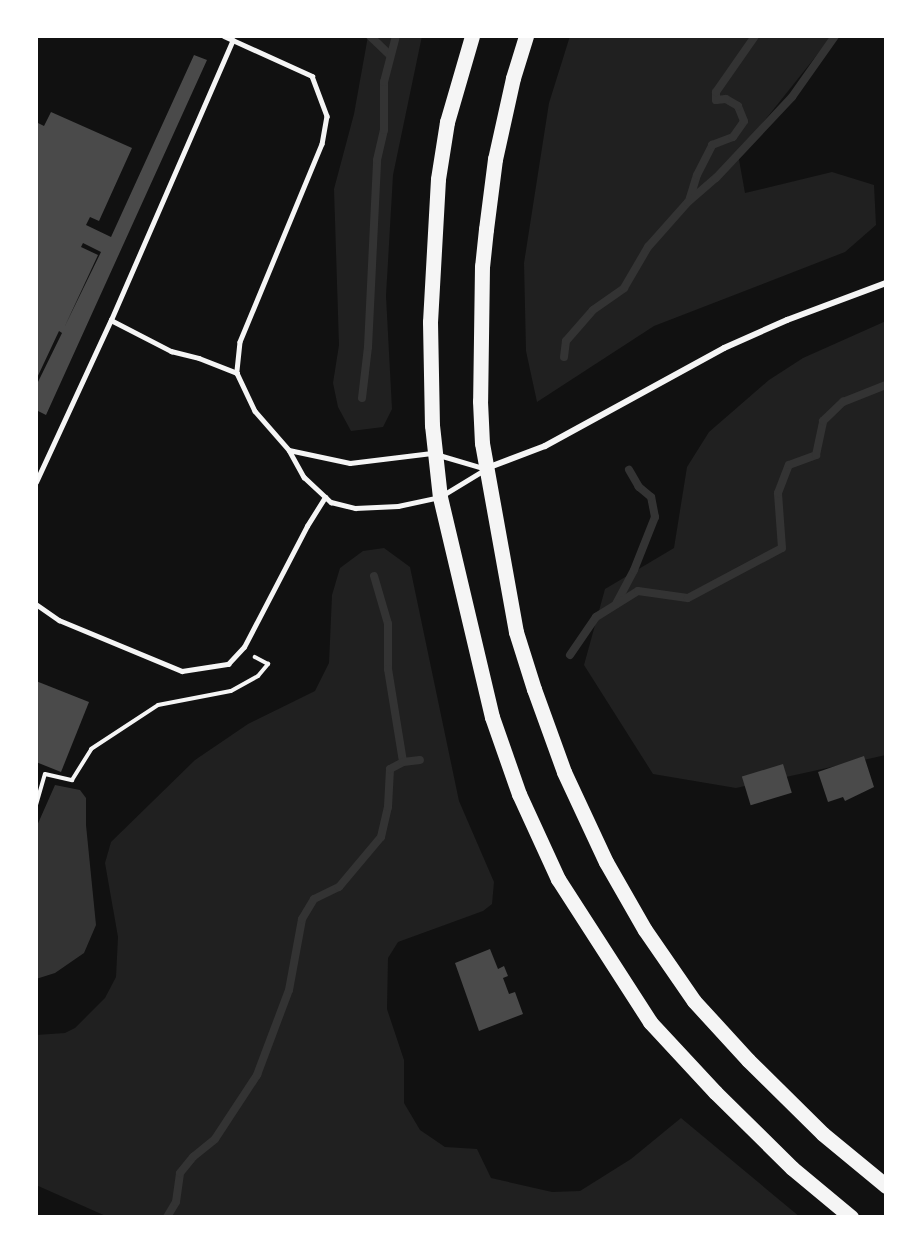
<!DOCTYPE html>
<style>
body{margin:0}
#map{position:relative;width:922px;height:1253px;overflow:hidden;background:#111;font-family:"Noto Serif",serif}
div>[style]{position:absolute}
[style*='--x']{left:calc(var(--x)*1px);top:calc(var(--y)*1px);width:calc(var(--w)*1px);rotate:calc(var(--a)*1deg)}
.green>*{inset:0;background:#202020}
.water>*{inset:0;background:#333}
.stream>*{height:8px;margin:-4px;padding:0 4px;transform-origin:4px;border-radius:4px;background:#333}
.building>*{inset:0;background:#4a4a4a;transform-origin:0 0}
.path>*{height:4px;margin:-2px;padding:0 2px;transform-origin:2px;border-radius:2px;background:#f5f5f5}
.service>*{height:4.5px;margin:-2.25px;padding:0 2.25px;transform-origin:2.25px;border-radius:2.25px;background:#f5f5f5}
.minor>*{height:6px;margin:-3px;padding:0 3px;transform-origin:3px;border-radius:3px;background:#f5f5f5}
.primary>*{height:15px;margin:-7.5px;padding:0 7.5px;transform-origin:7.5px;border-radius:7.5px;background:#f5f5f5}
span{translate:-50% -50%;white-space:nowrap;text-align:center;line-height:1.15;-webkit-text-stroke:4.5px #fff;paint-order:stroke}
.frame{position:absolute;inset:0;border:38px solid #fff;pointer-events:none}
</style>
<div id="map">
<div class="green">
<i style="clip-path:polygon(368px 36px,422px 36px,393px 175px,386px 296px,392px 409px,383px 427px,351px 431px,338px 407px,333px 383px,339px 345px,334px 189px,354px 114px)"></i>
<i style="clip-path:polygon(570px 36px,832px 36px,738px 154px,745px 193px,832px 172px,874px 185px,876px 225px,845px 252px,654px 326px,537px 402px,526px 351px,524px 263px,549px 103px)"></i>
<i style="clip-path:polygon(886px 321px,886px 755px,736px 788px,653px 774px,584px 665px,605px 589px,674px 548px,687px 467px,709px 432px,769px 380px,803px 358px)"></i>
<i style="clip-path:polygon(384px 548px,410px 567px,459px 801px,494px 882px,492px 904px,483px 911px,398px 942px,388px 958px,387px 1009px,404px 1060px,404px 1103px,420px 1130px,445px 1147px,477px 1149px,491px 1178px,552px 1192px,580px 1191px,631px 1159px,681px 1118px,800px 1217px,108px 1217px,36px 1185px,36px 1035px,65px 1033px,75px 1028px,105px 998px,116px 977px,118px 937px,105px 863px,111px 842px,195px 760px,248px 724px,315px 691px,329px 663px,332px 595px,340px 568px,363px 551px)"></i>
</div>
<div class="water">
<i style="clip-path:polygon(55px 785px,80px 790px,86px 798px,86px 825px,96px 925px,84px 953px,55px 973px,36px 979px,36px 828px)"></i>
</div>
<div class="stream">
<i style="--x:370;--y:36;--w:28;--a:44"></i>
<i style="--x:689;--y:201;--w:27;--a:-73"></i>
<i style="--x:697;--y:175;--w:34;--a:-63"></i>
<i style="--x:712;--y:145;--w:22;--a:-21"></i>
<i style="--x:733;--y:137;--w:19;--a:-55"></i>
<i style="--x:744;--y:121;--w:16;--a:-112"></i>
<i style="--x:738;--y:106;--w:14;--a:-150"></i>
<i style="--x:726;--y:99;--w:10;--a:174"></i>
<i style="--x:716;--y:100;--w:8;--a:-90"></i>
<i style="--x:716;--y:92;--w:68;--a:-55.1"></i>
<i style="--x:564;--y:357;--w:16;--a:-83"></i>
<i style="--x:566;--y:341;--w:41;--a:-48.9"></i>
<i style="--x:593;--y:310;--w:38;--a:-35"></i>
<i style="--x:624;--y:288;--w:48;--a:-59.7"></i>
<i style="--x:648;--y:247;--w:60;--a:-48.4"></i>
<i style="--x:688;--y:202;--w:37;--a:-41"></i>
<i style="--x:716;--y:178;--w:111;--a:-46.8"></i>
<i style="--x:792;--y:97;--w:75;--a:-54.8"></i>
<i style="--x:362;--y:398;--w:51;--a:-83.3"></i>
<i style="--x:368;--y:347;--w:187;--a:-87.2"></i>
<i style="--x:377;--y:160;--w:31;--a:-77"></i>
<i style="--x:384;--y:130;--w:48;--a:-90"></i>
<i style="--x:384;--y:82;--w:48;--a:-75.4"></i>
<i style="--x:374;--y:576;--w:50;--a:73.7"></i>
<i style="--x:388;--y:624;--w:45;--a:90"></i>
<i style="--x:388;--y:669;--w:94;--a:80.8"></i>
<i style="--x:616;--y:604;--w:38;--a:-62"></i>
<i style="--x:634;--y:570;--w:57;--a:-68.4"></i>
<i style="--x:655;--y:517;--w:20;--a:-101"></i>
<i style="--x:651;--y:497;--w:16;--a:-140"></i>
<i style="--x:639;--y:487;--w:20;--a:-120"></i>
<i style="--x:570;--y:655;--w:46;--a:-55.6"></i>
<i style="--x:596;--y:617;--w:49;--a:-31.8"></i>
<i style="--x:638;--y:591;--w:50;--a:8"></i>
<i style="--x:688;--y:598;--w:106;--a:-28"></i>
<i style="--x:782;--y:548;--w:55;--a:-94.2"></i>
<i style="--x:778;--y:493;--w:30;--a:-69"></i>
<i style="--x:789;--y:465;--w:29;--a:-20"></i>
<i style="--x:816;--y:455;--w:35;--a:-78"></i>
<i style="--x:823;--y:421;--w:28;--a:-44"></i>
<i style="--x:843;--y:402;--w:46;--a:-21.6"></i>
<i style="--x:167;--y:1217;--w:17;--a:-59"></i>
<i style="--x:176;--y:1202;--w:29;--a:-82"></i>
<i style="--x:180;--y:1173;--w:21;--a:-51"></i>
<i style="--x:193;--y:1157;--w:28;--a:-39"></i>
<i style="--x:215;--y:1139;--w:77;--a:-56.7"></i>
<i style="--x:257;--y:1075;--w:91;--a:-69.4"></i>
<i style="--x:289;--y:990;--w:72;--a:-79.6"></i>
<i style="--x:302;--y:919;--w:23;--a:-59"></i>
<i style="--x:314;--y:899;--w:28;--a:-26"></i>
<i style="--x:339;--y:887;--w:65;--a:-50"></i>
<i style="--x:381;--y:837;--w:31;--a:-77"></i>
<i style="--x:388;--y:807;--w:38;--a:-87"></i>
<i style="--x:390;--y:769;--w:15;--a:-28"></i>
<i style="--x:403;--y:762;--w:17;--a:-7"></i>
</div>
<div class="building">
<i style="clip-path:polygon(evenodd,194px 55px,207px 60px,46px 415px,36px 410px,36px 386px,62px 333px,59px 331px,36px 380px,36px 122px,44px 126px,51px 112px,132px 148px,99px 221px,90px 217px,86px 225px,111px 237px,194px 55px,83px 243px,101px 252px,64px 328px,98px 255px,81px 247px,83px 243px)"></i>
<i style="clip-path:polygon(36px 681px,89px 702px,61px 772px,36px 762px)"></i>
<i style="clip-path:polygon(864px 756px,874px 787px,845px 801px,843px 797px,828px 802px,818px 772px)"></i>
<i style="left:783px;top:764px;width:30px;height:43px;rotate:73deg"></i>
<i style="clip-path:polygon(490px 949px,498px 969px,504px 966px,508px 976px,503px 978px,509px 994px,515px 992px,523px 1014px,479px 1031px,455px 963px)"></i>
</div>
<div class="path">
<i style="--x:36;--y:805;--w:32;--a:-74"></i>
<i style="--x:45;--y:774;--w:28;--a:13"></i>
<i style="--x:72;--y:780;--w:36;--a:-58"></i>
<i style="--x:91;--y:749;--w:80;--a:-33.3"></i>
<i style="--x:158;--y:705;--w:74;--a:-10.9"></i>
<i style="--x:231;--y:691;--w:31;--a:-29"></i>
<i style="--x:258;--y:676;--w:16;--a:-50"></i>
<i style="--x:268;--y:664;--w:15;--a:-152"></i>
</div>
<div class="service">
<i style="--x:224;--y:36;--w:97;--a:24.4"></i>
<i style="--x:312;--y:76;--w:43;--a:69.4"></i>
<i style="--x:327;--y:116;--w:28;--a:100"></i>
<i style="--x:322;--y:144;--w:214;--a:112.5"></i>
<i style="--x:240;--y:342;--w:31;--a:96"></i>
<i style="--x:237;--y:373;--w:42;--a:64.7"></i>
<i style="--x:255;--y:411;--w:52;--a:48.9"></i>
<i style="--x:289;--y:450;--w:31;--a:61"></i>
<i style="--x:304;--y:477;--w:37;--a:43"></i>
<i style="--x:331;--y:502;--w:25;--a:14"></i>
<i style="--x:355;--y:508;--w:43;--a:-2.7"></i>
<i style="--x:398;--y:506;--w:43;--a:-12.1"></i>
<i style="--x:440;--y:497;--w:52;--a:-31.5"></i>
<i style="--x:111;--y:320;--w:68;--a:27.3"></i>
<i style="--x:171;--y:351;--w:29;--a:14"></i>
<i style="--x:199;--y:358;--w:41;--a:21.5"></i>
<i style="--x:289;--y:450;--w:62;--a:12"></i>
<i style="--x:350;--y:463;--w:82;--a:-7"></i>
<i style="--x:439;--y:455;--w:46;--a:16.5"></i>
<i style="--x:36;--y:482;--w:179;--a:-65.2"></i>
<i style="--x:111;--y:320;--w:305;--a:-66.5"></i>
<i style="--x:36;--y:604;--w:28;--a:35"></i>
<i style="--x:59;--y:620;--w:133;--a:22.5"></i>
<i style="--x:182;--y:671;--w:47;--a:-8.7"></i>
<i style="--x:228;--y:664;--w:23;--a:-47"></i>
<i style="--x:244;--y:647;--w:136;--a:-62.5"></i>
<i style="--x:307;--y:526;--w:34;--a:-58"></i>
</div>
<div class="minor">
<i style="--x:487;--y:468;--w:62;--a:-20.8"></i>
<i style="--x:545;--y:446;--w:204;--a:-28.7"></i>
<i style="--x:724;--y:348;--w:69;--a:-24"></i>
<i style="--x:787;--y:320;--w:106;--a:-20.5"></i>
</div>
<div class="primary">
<i style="--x:472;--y:36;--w:90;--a:106.2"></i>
<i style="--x:447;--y:122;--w:58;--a:99"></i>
<i style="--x:438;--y:179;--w:143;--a:93.2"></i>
<i style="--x:430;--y:322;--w:103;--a:88.9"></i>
<i style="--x:432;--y:425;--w:72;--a:83.7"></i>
<i style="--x:440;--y:497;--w:226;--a:76.7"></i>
<i style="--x:492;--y:717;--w:82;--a:70.7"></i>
<i style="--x:519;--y:794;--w:94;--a:65.4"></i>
<i style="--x:558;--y:879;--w:170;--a:57.2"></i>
<i style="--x:650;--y:1022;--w:96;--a:47.1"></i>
<i style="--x:715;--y:1092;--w:108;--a:44.6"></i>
<i style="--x:792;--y:1168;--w:77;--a:39.7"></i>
<i style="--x:526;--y:36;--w:44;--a:107.2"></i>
<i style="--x:513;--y:78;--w:83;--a:102.5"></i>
<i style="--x:495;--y:159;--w:71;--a:97.3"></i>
<i style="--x:486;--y:229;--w:37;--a:96"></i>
<i style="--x:482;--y:266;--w:135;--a:90.8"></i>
<i style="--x:480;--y:401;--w:42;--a:87.3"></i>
<i style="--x:482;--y:443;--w:192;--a:79.8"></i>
<i style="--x:516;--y:632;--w:60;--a:72.5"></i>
<i style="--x:534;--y:689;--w:88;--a:70.1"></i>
<i style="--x:564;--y:772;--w:99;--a:65"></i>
<i style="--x:606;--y:862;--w:78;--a:60.2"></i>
<i style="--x:645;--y:930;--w:86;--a:55.4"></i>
<i style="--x:694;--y:1001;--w:80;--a:47.5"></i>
<i style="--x:748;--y:1060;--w:105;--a:44.6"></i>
<i style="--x:823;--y:1134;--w:82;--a:39.5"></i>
</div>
<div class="frame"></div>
</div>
